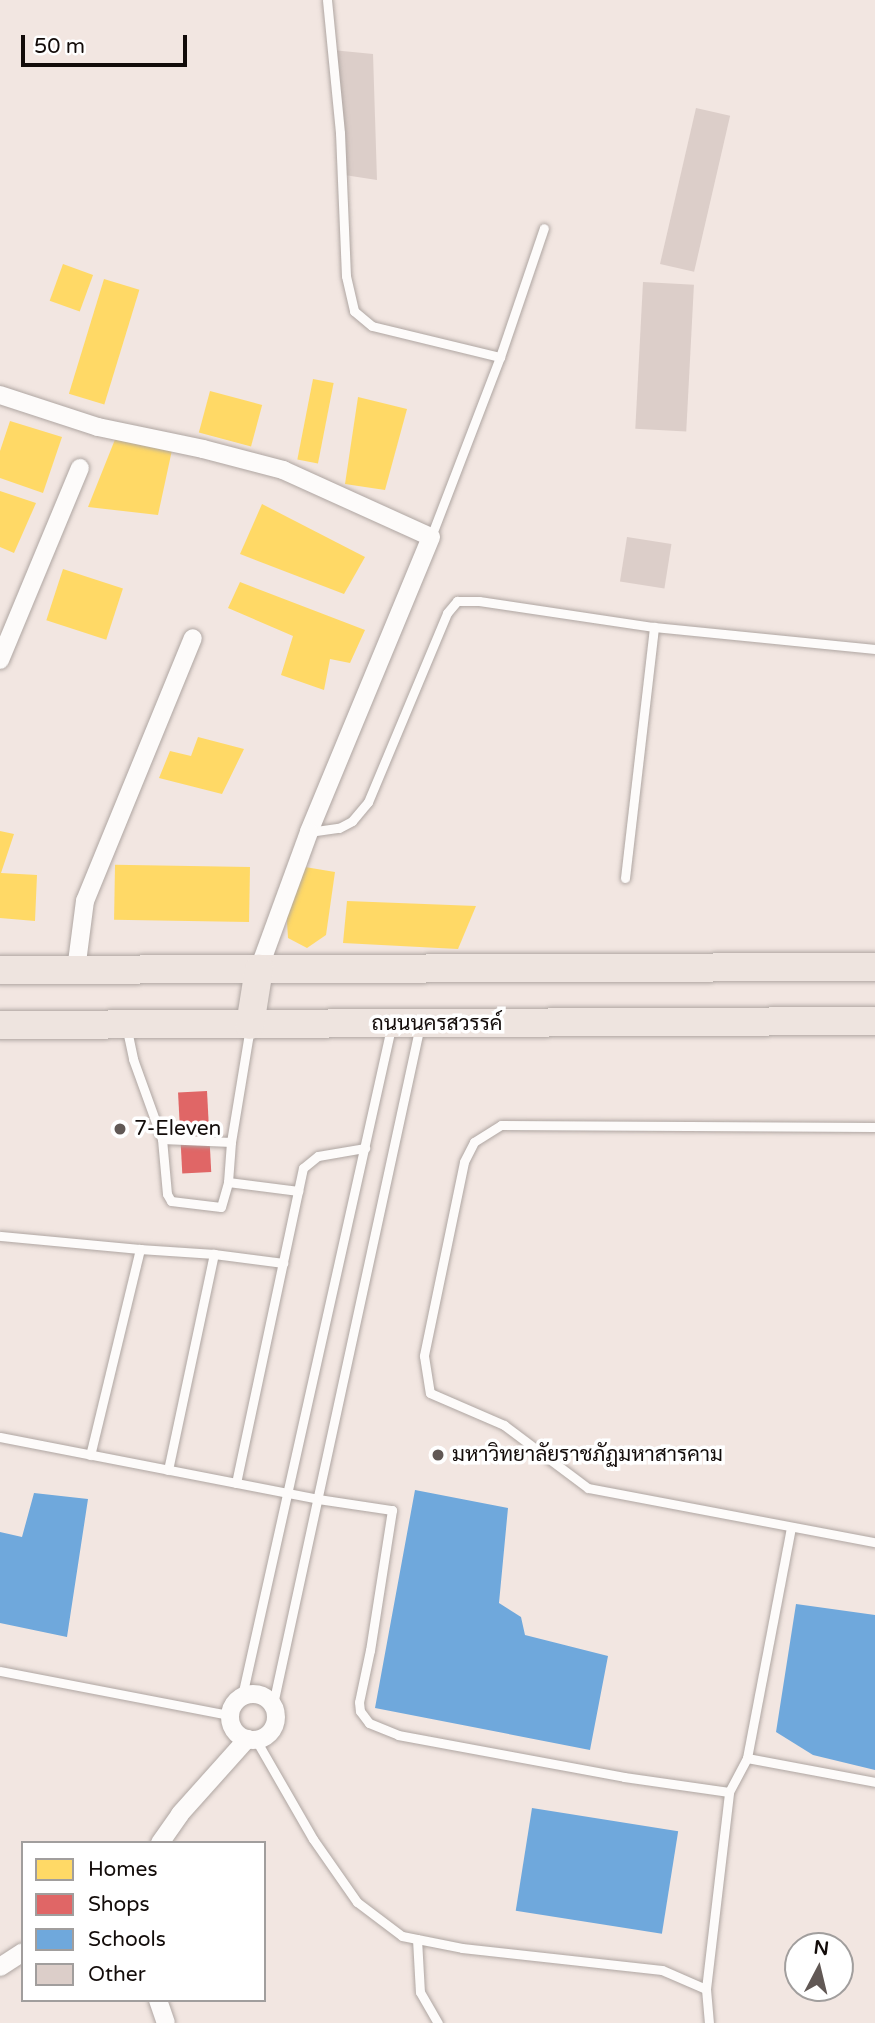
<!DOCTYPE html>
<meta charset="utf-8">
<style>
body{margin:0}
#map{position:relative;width:875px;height:2023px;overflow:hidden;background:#f2e6e1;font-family:"Varela Round",Sarabun,sans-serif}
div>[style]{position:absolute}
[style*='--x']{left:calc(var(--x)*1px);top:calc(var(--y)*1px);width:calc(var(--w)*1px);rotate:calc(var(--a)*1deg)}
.homes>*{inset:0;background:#ffd966;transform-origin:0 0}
.shops>*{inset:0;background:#e06666;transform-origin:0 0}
.schools>*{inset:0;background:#6fa8dc;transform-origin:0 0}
.building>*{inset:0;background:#dccec9;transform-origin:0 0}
.roads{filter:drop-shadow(0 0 2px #afa6a2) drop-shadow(0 0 2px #afa6a2)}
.service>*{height:9px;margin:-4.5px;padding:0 4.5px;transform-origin:4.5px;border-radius:4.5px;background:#fdfbfa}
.minor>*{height:18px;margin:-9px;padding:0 9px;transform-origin:9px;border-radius:9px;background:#fdfbfa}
.minor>.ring{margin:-9px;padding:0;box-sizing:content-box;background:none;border:18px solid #fdfbfa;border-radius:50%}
.primary>*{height:28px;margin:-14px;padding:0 14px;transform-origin:14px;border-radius:14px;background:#eee4df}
.dots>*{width:19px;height:19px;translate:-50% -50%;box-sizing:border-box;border:4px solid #fff;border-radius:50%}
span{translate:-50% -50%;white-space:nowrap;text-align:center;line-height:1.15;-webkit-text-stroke:7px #fff;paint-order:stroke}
.street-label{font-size:21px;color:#130c0a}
.poi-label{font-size:21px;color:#130c0a}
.left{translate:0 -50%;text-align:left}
.legend{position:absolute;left:21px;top:1841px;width:245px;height:161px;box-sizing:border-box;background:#fff;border:2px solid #a19e9d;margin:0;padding:9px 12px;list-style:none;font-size:21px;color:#130c0a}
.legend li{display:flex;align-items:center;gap:14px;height:35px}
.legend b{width:35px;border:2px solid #a19e9d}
.north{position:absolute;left:784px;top:1932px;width:70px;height:70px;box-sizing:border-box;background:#fff;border:2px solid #a19e9d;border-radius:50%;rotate:7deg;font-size:19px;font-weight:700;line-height:28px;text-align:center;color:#130c0a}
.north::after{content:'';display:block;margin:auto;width:24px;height:32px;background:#615855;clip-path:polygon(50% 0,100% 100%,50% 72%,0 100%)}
.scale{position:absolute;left:21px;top:35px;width:166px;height:32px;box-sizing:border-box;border:4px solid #130c0a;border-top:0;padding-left:9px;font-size:21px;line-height:24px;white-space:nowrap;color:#130c0a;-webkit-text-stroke:5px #fff;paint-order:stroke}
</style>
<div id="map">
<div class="homes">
<i style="left:63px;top:264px;width:32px;height:39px;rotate:20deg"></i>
<i style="left:104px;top:279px;width:37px;height:120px;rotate:17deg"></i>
<i style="left:313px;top:379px;width:21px;height:82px;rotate:11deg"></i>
<i style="left:210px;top:391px;width:54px;height:43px;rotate:15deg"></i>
<i style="clip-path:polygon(358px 397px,407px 409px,385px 490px,345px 484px)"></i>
<i style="clip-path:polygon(10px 421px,62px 437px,43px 493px,0 478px,0 451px)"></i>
<i style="clip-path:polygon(118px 432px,172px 450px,158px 515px,88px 507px)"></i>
<i style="clip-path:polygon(0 491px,36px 503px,14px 553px,0 547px)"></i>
<i style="clip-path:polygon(262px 504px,365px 557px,344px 594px,240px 554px)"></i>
<i style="left:63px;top:569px;width:63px;height:54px;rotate:18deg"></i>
<i style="clip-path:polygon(240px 582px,365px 630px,350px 663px,330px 659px,324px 690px,281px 675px,293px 636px,228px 608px)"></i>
<i style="clip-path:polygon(198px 737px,244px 749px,222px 794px,159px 778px,170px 751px,191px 756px)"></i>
<i style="clip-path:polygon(0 831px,14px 834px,1px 873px,37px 875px,35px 921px,0 918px)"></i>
<i style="left:250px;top:867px;width:55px;height:135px;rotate:91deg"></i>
<i style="clip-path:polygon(305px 867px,335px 872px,326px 935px,307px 948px,288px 938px,286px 905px)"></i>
<i style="clip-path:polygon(347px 901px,476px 906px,458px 949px,343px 943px)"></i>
</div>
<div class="shops">
<i style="left:207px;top:1091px;width:81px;height:29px;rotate:87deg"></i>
</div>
<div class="schools">
<i style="clip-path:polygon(415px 1490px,508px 1508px,499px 1603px,521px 1617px,525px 1635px,608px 1656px,590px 1750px,375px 1708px)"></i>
<i style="clip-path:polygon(34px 1493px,88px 1499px,67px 1637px,0 1623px,0 1532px,22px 1537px)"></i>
<i style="clip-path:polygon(796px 1604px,875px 1615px,875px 1770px,813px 1755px,776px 1732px)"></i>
<i style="left:532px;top:1808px;width:148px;height:104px;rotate:9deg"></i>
</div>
<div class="building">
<i style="clip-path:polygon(332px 50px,373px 54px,377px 180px,338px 174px)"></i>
<i style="left:696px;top:108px;width:35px;height:160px;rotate:13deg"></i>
<i style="left:643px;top:282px;width:51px;height:147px;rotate:3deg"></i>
<i style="left:627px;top:537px;width:45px;height:45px;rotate:9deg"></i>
</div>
<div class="roads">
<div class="service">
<i style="--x:327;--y:0;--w:134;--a:84.4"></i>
<i style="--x:340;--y:133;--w:143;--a:87.6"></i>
<i style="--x:346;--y:276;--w:36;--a:77"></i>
<i style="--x:354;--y:311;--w:23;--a:40"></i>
<i style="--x:372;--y:326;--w:132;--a:13.6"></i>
<i style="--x:500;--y:357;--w:193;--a:111"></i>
<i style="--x:500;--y:357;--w:136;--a:-71.2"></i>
<i style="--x:309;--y:832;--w:30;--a:-8"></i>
<i style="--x:339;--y:828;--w:15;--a:-28"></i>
<i style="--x:352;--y:821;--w:25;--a:-50"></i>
<i style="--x:368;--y:802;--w:205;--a:-67.3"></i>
<i style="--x:447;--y:613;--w:16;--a:-50"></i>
<i style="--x:457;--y:601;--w:22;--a:0"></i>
<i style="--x:479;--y:601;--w:177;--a:8.5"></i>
<i style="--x:654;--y:627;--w:222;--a:5.7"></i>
<i style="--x:625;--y:878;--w:253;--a:-83.4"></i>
<i style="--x:127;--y:1030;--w:30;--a:78"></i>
<i style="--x:133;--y:1059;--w:85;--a:70.1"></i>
<i style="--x:162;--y:1139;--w:69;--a:2.5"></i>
<i style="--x:231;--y:1142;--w:117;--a:-80.6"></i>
<i style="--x:875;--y:1127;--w:374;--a:-179.7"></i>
<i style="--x:501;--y:1125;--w:32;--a:148"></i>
<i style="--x:474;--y:1142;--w:22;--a:117"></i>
<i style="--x:464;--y:1162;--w:198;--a:101.7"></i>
<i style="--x:424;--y:1356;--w:37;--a:81"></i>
<i style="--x:430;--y:1393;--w:81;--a:23.4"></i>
<i style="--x:504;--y:1425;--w:105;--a:36.9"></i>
<i style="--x:588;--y:1488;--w:292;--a:10.7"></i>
<i style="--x:162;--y:1139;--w:55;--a:84.8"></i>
<i style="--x:167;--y:1194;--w:8;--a:60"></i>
<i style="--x:171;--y:1201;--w:50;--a:6.8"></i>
<i style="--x:221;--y:1207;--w:26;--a:-74"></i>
<i style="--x:228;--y:1182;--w:71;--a:7.3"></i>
<i style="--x:228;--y:1182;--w:40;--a:-85.7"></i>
<i style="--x:0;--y:1236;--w:141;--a:5.3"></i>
<i style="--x:140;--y:1249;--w:212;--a:103.6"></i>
<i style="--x:140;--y:1249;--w:74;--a:3.9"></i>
<i style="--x:0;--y:1437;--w:324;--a:11"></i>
<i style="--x:318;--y:1499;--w:75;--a:8.5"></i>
<i style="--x:392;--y:1510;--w:142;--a:98.9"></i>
<i style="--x:370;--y:1650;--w:53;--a:101.9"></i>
<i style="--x:359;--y:1702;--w:9;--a:84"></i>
<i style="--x:360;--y:1711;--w:15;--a:53"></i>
<i style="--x:369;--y:1723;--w:31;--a:22"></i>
<i style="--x:398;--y:1735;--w:230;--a:10.5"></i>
<i style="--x:624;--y:1777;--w:106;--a:8.1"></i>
<i style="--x:168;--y:1470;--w:221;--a:-78"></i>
<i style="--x:214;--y:1254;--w:70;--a:7.4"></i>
<i style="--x:236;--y:1483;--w:322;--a:-78"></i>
<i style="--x:303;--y:1168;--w:19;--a:-39"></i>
<i style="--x:318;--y:1156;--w:48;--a:-9.7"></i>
<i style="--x:0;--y:1671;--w:233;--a:10.9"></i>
<i style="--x:242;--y:1696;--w:684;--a:-77.43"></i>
<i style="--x:273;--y:1704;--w:695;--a:-77.78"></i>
<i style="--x:256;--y:1740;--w:114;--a:60.1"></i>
<i style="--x:313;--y:1839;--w:77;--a:55.1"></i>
<i style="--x:357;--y:1902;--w:56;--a:37.1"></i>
<i style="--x:402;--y:1936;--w:61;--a:11.3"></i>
<i style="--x:462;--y:1948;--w:201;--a:6.3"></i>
<i style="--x:662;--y:1970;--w:48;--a:23.4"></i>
<i style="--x:706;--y:1989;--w:34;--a:85"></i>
<i style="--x:747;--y:1758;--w:130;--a:10.6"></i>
<i style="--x:417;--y:1939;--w:53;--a:86.8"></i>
<i style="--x:420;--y:1992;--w:36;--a:60"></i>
<i style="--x:706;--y:1989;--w:198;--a:-83.3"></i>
<i style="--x:729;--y:1792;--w:38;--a:-62"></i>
<i style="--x:747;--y:1758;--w:234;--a:-79.2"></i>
</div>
<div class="minor">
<i style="--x:0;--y:395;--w:103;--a:18.1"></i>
<i style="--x:98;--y:427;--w:107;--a:11.8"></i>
<i style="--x:203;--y:449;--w:83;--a:14.7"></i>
<i style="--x:283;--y:470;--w:162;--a:24.4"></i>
<i style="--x:431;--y:537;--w:319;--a:112.5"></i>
<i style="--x:309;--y:832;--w:146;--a:110.1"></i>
<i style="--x:0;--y:660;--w:208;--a:-67.4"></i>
<i style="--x:76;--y:970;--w:70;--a:-82.6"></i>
<i style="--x:85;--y:901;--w:284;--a:-67.7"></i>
<i class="ring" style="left:230px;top:1694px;width:28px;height:28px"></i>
<i style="--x:160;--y:1843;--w:35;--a:-55"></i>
<i style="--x:180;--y:1814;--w:101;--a:-48.2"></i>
<i style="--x:0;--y:1967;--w:27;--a:-33"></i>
<i style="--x:158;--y:2000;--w:24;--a:71"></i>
</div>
<div class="primary">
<i style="--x:0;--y:970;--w:875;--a:-0.2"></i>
<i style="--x:0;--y:1025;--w:875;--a:-0.26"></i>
<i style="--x:250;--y:1025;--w:57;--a:-80.9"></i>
</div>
</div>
<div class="dots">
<i style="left:120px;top:1129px;background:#615855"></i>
<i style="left:438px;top:1455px;background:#615855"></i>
</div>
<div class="street-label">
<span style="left:437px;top:1024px">ถนนนครสวรรค์</span>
</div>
<div class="poi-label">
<span class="left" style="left:134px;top:1129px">7-Eleven</span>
<span class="left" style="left:452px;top:1455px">มหาวิทยาลัยราชภัฏมหาสารคาม</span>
</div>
<ul class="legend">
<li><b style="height:19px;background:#ffd966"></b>Homes</li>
<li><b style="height:19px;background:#e06666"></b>Shops</li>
<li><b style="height:19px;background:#6fa8dc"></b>Schools</li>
<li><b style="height:19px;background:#dccec9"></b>Other</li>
</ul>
<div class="north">N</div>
<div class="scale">50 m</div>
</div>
